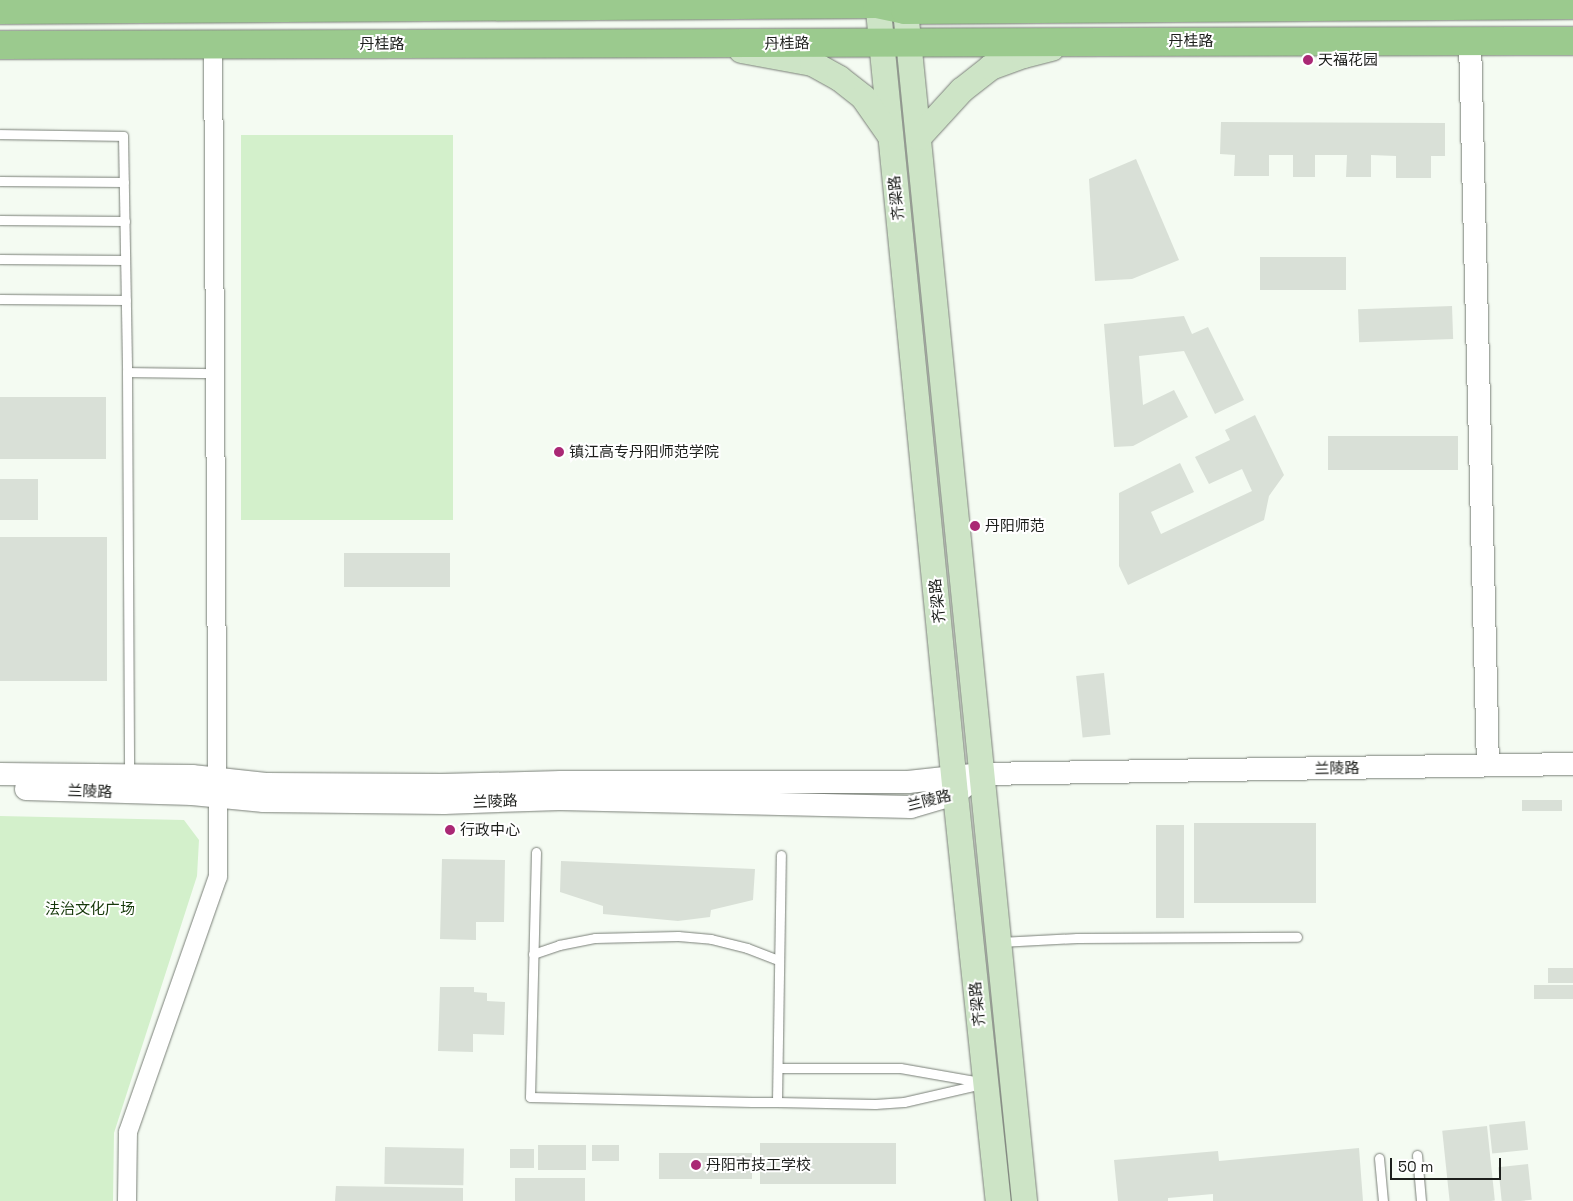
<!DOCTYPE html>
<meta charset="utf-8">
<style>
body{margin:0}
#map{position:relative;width:1573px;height:1201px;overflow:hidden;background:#f4fbf2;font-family:"Space Grotesk","Noto Sans SC",sans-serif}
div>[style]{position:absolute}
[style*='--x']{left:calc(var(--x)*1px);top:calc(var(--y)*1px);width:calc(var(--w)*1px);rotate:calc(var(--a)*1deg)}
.green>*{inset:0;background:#d3f0cb;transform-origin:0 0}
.building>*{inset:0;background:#d9e0d7;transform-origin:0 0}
.roads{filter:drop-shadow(0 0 1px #797f77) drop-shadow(0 0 1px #797f77)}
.service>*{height:9px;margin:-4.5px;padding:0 4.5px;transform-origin:4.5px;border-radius:4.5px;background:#fff}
.minor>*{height:18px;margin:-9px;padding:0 9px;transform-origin:9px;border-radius:9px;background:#fff}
.tertiary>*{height:22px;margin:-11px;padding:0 11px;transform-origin:11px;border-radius:11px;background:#fff}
.secondary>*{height:25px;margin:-12.5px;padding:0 12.5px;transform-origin:12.5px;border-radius:12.5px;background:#cde4c6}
.primary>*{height:28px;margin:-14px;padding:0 14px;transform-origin:14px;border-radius:14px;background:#9bca8e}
.dots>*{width:14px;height:14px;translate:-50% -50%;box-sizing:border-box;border:2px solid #fff;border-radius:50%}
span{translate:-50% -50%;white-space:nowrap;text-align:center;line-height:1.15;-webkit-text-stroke:4px #fff;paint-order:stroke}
.street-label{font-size:15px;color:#1d1f1c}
.poi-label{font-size:15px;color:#1d1f1c}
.left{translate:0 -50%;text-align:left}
.park-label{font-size:15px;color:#153809}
.scale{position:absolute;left:1390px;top:1158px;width:111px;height:22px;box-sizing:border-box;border:2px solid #1d1f1c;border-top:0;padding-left:6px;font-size:15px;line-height:18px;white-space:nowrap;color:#1d1f1c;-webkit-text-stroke:4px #fff;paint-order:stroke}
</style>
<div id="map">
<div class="green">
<i style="left:241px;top:135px;width:212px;height:385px"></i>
<i style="clip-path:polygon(0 816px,184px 820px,199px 840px,197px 876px,114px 1133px,113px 1201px,0 1201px)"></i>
</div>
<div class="building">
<i style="clip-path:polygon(1221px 122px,1445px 123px,1445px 156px,1431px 156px,1431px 178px,1396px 178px,1396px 156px,1371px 155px,1371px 177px,1346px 177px,1347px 155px,1315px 155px,1315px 177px,1293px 177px,1293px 155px,1269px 155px,1269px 176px,1234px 176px,1235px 155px,1220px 154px)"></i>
<i style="clip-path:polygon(1136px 159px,1179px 260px,1132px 279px,1095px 281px,1089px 179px)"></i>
<i style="left:1260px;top:257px;width:86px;height:33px"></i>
<i style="left:1452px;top:306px;width:33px;height:94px;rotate:88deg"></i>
<i style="clip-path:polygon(1184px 316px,1192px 334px,1208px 327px,1244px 400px,1215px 414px,1184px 351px,1139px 356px,1143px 405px,1174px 390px,1188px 417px,1133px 446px,1114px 447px,1104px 324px)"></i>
<i style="left:0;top:397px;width:106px;height:62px"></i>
<i style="clip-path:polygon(1255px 415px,1284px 475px,1269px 496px,1264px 520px,1128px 585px,1119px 566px,1119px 493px,1180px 463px,1194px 492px,1151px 512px,1161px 534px,1252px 491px,1242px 469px,1209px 484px,1195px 457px,1230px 440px,1225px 430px)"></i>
<i style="left:1458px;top:436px;width:34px;height:130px;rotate:90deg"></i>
<i style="left:0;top:479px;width:38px;height:41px"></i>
<i style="left:0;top:537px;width:107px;height:144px"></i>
<i style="left:344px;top:553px;width:106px;height:34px"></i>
<i style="left:1104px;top:673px;width:62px;height:28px;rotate:84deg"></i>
<i style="left:1522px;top:800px;width:40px;height:11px"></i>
<i style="left:1194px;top:823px;width:122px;height:80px"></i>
<i style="left:1156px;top:825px;width:28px;height:93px"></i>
<i style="clip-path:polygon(442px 859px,505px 860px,504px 922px,476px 922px,476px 940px,440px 939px)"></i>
<i style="clip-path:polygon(561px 861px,755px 869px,753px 900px,711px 910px,710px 917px,678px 921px,603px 914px,603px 906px,560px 892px)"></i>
<i style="left:1573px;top:968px;width:15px;height:25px;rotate:90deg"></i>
<i style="left:1573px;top:985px;width:14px;height:39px;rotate:90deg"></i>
<i style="clip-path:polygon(440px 987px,474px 987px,474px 992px,487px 993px,487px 1001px,505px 1002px,504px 1035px,473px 1034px,473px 1052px,438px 1051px)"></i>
<i style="left:1525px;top:1121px;width:29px;height:36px;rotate:84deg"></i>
<i style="left:1487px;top:1126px;width:75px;height:45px;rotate:84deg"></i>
<i style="left:896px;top:1143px;width:41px;height:136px;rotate:90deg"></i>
<i style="left:538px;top:1145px;width:48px;height:25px"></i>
<i style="left:592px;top:1145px;width:27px;height:16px"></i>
<i style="left:385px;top:1147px;width:79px;height:37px;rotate:1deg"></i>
<i style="clip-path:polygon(1359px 1148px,1363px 1201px,1213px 1201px,1213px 1194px,1168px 1198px,1168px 1201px,1118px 1201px,1114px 1160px,1218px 1151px,1219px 1161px)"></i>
<i style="left:510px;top:1149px;width:24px;height:19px"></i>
<i style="left:752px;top:1153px;width:26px;height:93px;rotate:90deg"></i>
<i style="left:1528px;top:1164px;width:36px;height:30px;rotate:84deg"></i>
<i style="left:515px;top:1178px;width:70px;height:23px"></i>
<i style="clip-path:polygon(336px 1186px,463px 1188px,463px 1201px,335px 1201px)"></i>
</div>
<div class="roads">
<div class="service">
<i style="--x:0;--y:134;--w:123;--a:0.9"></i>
<i style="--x:123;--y:136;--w:236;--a:89"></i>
<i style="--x:127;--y:372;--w:88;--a:0.7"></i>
<i style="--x:0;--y:181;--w:124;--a:0.5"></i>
<i style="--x:0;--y:220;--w:125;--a:0.5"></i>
<i style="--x:0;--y:259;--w:125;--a:0.5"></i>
<i style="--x:0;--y:299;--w:126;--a:0.5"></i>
<i style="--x:127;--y:372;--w:402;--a:89.7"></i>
<i style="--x:536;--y:852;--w:245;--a:91.4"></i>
<i style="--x:530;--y:1097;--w:222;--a:1.3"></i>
<i style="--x:752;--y:1102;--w:25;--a:0"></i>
<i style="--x:777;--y:1102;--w:247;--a:-89.1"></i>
<i style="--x:1000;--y:942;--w:77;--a:-3"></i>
<i style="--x:1077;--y:938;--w:220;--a:-0.3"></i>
<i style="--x:533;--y:954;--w:28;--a:-19"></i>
<i style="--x:559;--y:945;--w:37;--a:-11"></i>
<i style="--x:595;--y:938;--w:83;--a:-1.4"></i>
<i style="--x:678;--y:936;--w:33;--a:5"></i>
<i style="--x:711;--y:939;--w:37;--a:14"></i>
<i style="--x:747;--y:948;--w:34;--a:21"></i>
<i style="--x:777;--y:1102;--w:98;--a:1.2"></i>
<i style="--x:875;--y:1104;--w:29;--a:-4"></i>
<i style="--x:904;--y:1102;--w:84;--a:-13"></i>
<i style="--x:986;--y:1083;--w:87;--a:-170.1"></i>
<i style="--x:900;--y:1068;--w:122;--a:180"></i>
<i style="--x:1417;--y:1155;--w:46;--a:85"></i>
<i style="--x:1379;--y:1158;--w:43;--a:84.7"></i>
</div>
<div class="minor">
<i style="--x:127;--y:1201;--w:69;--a:-89.2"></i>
<i style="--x:128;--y:1132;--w:270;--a:-70.6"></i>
<i style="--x:218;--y:877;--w:833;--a:-90.34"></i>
</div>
<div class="tertiary">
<i style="--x:1470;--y:41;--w:724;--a:88.58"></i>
<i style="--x:0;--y:774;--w:192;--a:0.6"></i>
<i style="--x:192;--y:776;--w:74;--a:6.2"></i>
<i style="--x:266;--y:784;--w:176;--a:0.3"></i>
<i style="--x:442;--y:785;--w:119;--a:-1.4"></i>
<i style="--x:561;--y:782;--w:347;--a:0"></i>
<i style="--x:908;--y:782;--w:74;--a:-6.2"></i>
<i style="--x:982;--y:774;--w:591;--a:-0.97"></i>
<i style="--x:26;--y:789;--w:166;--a:1.7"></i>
<i style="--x:192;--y:794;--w:72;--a:5.6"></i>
<i style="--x:264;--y:801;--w:180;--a:0.6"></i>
<i style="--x:444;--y:803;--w:116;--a:-2"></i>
<i style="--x:560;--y:799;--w:351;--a:1.3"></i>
<i style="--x:911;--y:807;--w:46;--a:-16.5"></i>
<i style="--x:955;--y:794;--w:16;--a:-38"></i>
</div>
<div class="secondary">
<i style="--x:877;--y:0;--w:798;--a:84.39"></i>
<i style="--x:955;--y:794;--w:409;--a:84"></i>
<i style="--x:904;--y:0;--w:1207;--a:84.29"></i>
<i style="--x:741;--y:50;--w:72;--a:10.4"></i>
<i style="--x:812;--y:63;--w:31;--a:29"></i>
<i style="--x:839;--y:78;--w:31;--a:38"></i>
<i style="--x:863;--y:97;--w:44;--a:55.2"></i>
<i style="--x:918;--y:137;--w:64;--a:-47.5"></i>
<i style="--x:961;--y:90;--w:37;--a:-38"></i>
<i style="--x:990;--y:67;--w:35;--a:-20"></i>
<i style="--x:1023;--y:55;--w:29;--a:-14"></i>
</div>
<div class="primary">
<i style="--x:0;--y:10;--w:877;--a:-0.39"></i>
<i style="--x:877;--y:4;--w:29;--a:12"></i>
<i style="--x:905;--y:10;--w:668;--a:-0.43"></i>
<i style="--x:0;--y:45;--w:1573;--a:-0.15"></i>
</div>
</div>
<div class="dots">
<i style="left:1308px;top:60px;background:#aa2875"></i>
<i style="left:559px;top:452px;background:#aa2875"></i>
<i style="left:975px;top:526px;background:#aa2875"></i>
<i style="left:450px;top:830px;background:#aa2875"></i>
<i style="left:696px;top:1165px;background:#aa2875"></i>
</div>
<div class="street-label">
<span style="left:1191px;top:41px">丹桂路</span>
<span style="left:787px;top:43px;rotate:-1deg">丹桂路</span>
<span style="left:382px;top:44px">丹桂路</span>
<span style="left:896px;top:198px;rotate:-96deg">齐梁路</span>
<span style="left:937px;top:601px;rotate:-96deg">齐梁路</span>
<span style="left:1337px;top:768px;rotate:-1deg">兰陵路</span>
<span style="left:90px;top:791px;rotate:2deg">兰陵路</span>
<span style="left:929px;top:800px;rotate:-14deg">兰陵路</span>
<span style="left:495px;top:801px;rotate:-2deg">兰陵路</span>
<span style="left:977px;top:1004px;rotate:-96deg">齐梁路</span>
</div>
<div class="poi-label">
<span class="left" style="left:1318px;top:60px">天福花园</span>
<span class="left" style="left:569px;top:452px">镇江高专丹阳师范学院</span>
<span class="left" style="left:985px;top:526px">丹阳师范</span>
<span class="left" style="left:460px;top:830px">行政中心</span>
<span class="left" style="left:706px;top:1165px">丹阳市技工学校</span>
</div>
<div class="park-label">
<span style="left:90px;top:909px">法治文化广场</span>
</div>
<div class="scale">50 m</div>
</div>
